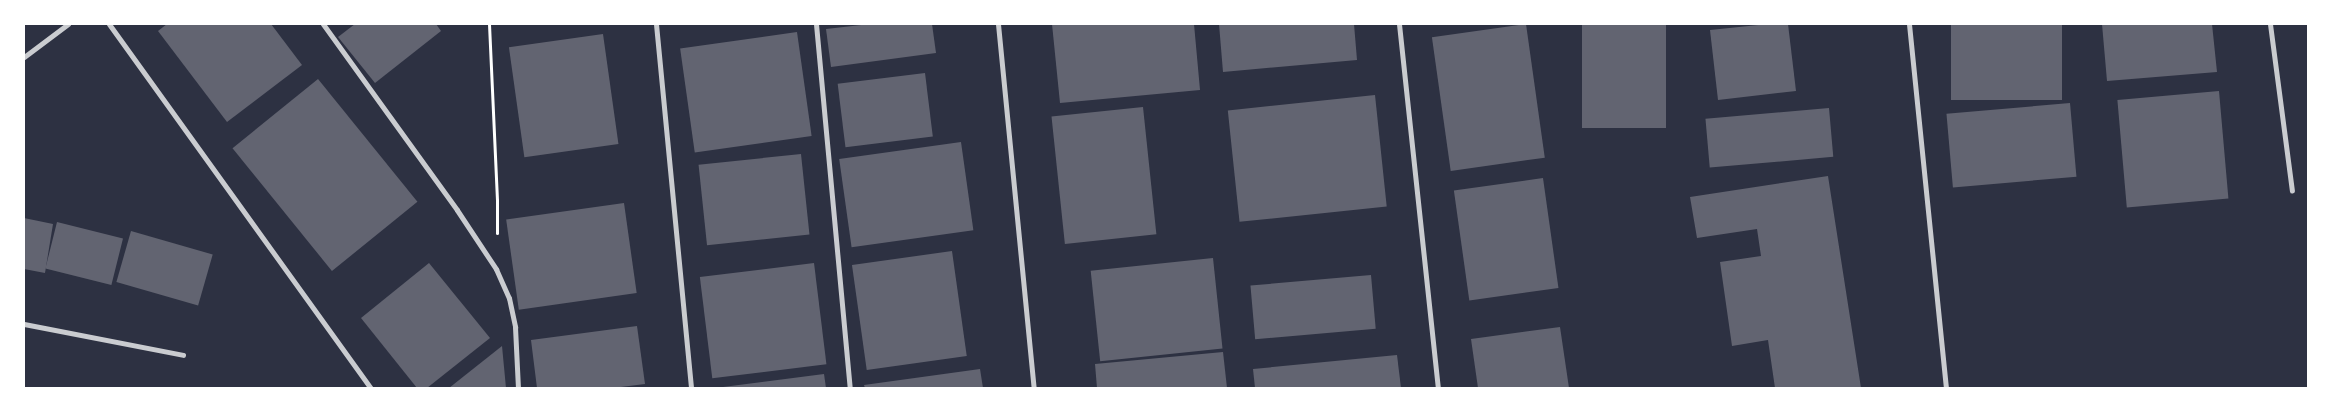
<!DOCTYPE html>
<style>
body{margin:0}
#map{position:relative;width:2332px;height:412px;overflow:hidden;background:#2d3142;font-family:"IBM Plex Sans",sans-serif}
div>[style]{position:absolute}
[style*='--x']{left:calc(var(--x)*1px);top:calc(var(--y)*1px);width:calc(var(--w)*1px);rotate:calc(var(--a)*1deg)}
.building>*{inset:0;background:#626471;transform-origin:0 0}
.path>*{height:3px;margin:-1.5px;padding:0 1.5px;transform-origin:1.5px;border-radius:1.5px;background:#fff}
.minor>*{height:5px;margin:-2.5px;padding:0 2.5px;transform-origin:2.5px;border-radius:2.5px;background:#caccd0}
span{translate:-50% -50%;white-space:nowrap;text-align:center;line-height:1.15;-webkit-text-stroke:5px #fff;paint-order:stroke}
.frame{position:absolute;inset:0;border:25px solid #fff;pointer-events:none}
</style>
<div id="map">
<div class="building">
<i style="clip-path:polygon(167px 24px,271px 24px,302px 65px,227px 122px,158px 31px)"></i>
<i style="clip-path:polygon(355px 24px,436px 24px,441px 31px,375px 83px,338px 37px)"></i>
<i style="clip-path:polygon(870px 24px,932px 24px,936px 53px,831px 67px,826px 29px)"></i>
<i style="clip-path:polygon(1052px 24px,1194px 24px,1200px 90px,1060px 103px)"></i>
<i style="clip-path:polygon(1219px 24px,1354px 24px,1357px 60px,1223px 72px)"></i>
<i style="left:1526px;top:24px;width:135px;height:95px;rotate:82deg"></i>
<i style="left:1582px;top:24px;width:84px;height:104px"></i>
<i style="clip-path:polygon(1768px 24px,1788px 24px,1796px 91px,1718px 100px,1710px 30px)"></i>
<i style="left:1951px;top:24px;width:111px;height:76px"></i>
<i style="clip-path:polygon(2102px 24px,2212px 24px,2217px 72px,2107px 81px)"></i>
<i style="left:797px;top:32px;width:105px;height:118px;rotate:82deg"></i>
<i style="left:603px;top:34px;width:111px;height:95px;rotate:82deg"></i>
<i style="left:925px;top:73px;width:64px;height:88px;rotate:83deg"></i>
<i style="left:318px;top:79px;width:158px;height:110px;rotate:51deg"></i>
<i style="left:2219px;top:91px;width:108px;height:102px;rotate:85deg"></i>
<i style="left:1375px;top:95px;width:112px;height:148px;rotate:84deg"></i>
<i style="left:2070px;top:103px;width:74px;height:124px;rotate:85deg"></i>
<i style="left:1143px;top:107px;width:128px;height:92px;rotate:84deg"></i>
<i style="left:1829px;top:108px;width:49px;height:124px;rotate:85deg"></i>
<i style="left:961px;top:142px;width:89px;height:123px;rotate:82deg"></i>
<i style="left:801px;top:154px;width:81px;height:103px;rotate:84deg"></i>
<i style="clip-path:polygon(1828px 176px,1861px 388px,1775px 388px,1768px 340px,1732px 346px,1720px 262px,1761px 256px,1757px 229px,1697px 238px,1690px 197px)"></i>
<i style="left:1543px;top:178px;width:111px;height:90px;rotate:82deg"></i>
<i style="left:624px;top:203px;width:91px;height:119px;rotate:82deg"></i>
<i style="clip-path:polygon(24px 218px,53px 224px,45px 273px,24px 269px)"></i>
<i style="left:57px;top:222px;width:68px;height:48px;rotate:14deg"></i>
<i style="left:131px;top:231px;width:85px;height:53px;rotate:16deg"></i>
<i style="left:952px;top:251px;width:106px;height:101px;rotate:82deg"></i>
<i style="left:1213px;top:258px;width:91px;height:123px;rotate:84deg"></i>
<i style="clip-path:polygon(429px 263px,490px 338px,427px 388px,417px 388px,361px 318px)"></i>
<i style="left:814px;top:263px;width:102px;height:115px;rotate:83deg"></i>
<i style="left:1371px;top:275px;width:54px;height:121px;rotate:85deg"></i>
<i style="clip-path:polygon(637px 326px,645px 384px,613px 388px,537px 388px,531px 340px)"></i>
<i style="clip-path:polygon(1560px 327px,1569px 388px,1478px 388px,1471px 339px)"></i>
<i style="clip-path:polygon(502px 346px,506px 388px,449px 388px)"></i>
<i style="clip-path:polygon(1223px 352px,1227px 388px,1097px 388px,1095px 364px)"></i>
<i style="clip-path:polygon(1397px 355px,1401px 388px,1255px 388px,1253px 369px)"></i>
<i style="clip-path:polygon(980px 369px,983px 388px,865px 388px,864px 385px)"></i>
<i style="clip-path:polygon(824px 374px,826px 388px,723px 388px,723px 387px)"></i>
</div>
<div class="path">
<i style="--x:489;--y:24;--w:176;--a:87.4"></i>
<i style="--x:497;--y:200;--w:33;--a:90"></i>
</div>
<div class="minor">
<i style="--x:109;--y:24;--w:448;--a:54.3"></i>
<i style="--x:323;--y:24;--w:229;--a:54.2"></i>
<i style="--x:457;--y:210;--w:71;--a:56.5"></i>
<i style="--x:496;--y:269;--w:32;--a:66"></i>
<i style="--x:509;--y:298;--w:30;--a:78"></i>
<i style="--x:515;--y:327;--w:61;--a:87.2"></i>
<i style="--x:656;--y:24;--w:366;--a:84.5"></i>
<i style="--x:816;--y:24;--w:366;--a:84.7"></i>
<i style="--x:998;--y:24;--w:366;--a:84.4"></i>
<i style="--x:1399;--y:24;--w:366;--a:83.9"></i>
<i style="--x:1909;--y:24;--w:366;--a:84.2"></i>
<i style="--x:2270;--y:24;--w:168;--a:82.5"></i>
<i style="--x:24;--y:57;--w:55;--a:-36.9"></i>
<i style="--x:24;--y:324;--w:162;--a:11"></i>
</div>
<div class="frame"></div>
</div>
